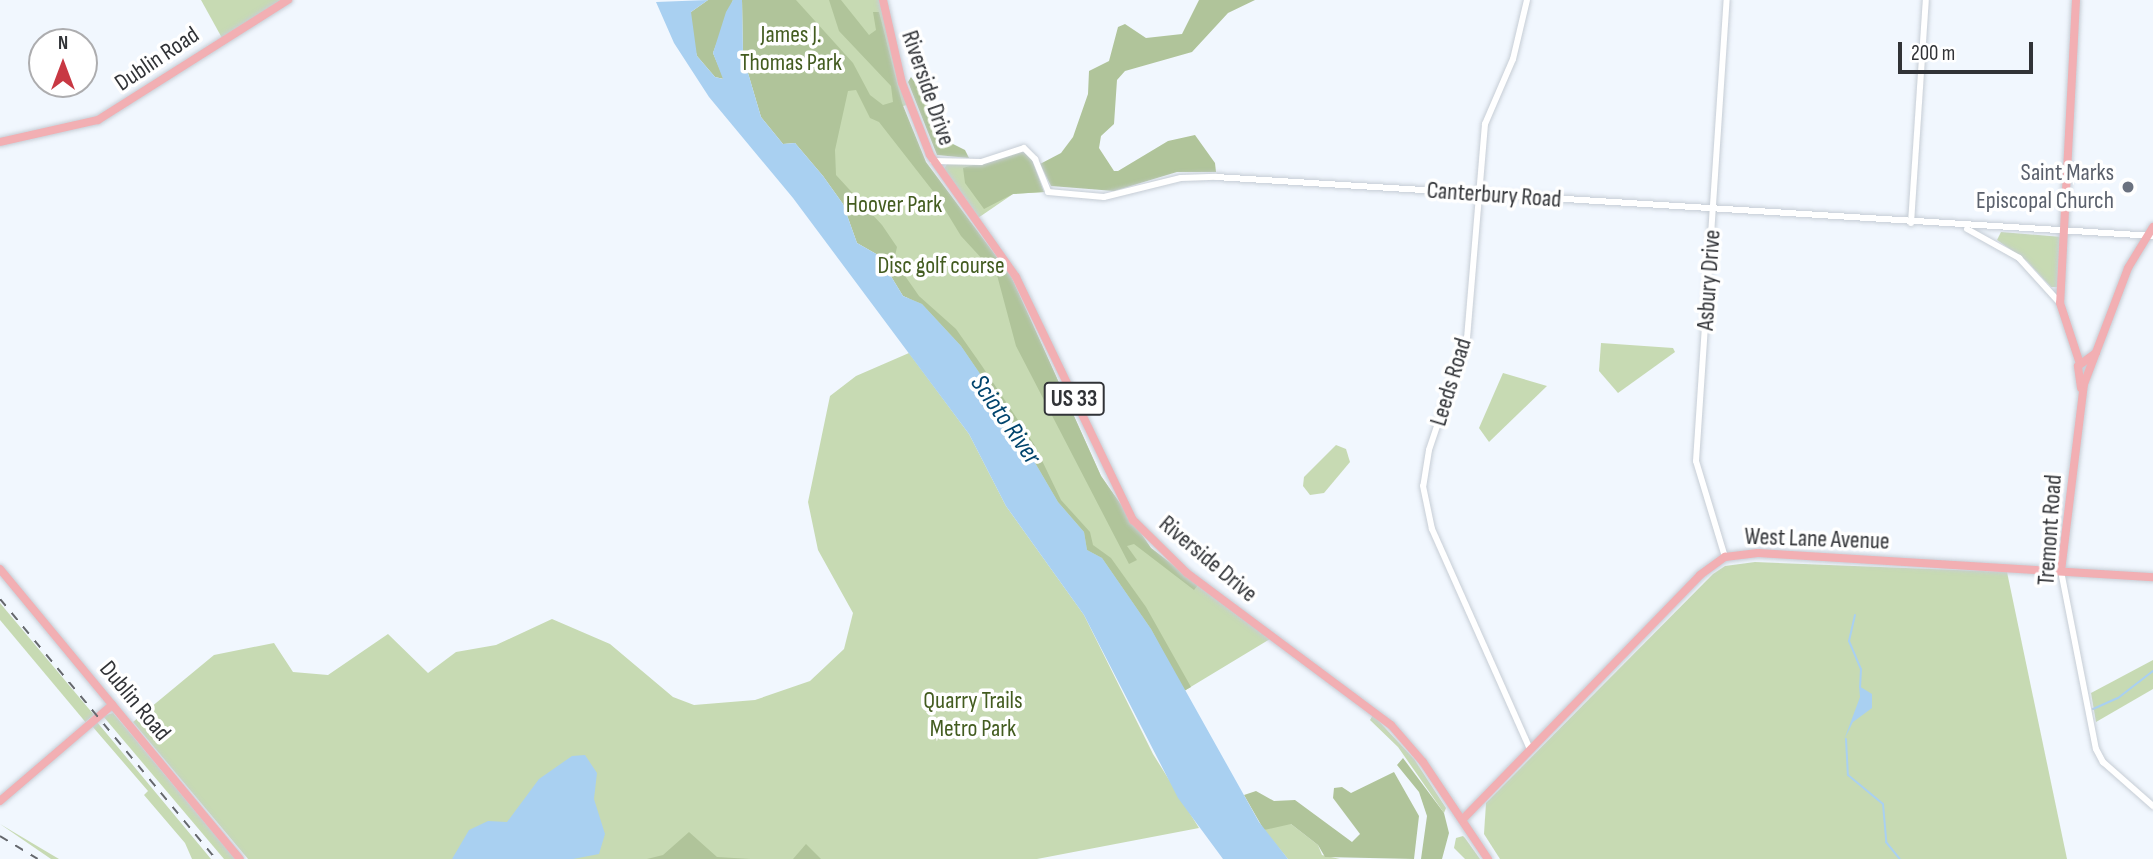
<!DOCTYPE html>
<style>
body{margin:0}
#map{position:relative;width:2153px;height:859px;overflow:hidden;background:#f1f7fe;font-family:"Sofia Sans Condensed",sans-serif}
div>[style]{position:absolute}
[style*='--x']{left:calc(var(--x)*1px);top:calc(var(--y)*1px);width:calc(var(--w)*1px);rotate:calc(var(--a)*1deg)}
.green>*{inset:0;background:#c7dab3;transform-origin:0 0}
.forest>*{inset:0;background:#b0c49a}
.water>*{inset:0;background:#a9d0f1}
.stream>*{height:2px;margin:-1px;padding:0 1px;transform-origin:1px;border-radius:1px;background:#a9d0f1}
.roads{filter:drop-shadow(0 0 2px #c6cdd5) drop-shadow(0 0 2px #c6cdd5)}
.minor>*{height:6px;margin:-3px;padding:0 3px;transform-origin:3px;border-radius:3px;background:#fff}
.major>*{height:8px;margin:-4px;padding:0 4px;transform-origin:4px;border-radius:4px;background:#f2afb3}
.rail>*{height:2px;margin-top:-1px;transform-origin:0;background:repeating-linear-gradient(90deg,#65686d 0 9px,transparent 0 18px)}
.dots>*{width:19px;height:19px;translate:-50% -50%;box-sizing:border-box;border:4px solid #fff;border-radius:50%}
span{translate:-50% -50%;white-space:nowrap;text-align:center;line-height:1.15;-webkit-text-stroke:7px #fff;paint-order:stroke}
.shield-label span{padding:2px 5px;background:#fff;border:2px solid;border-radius:5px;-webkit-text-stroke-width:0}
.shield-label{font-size:23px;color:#313337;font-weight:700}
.park-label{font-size:24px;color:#435c20}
.street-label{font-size:24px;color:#313337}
.worship-label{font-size:24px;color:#5b616d}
.right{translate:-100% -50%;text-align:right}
.water-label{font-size:26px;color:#00446d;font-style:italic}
.north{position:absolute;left:28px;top:28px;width:70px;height:70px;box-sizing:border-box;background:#fff;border:2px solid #adadaf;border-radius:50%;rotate:0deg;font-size:19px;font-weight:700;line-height:28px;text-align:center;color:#313337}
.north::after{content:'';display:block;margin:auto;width:24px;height:32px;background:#c83843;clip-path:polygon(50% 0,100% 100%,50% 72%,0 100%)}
.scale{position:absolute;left:1898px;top:42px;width:135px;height:32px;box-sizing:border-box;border:4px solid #313337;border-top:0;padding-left:9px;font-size:21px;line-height:24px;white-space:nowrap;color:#313337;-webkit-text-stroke:5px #fff;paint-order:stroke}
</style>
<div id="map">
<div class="green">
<i style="clip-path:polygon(201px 0,288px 0,222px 38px)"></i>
<i style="clip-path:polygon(742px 0,883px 0,909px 104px,892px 110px,940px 186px,989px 247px,1026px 310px,1101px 476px,1151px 548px,1270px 639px,1184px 691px,878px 255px)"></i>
<i style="clip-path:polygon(1001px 159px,1044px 192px,1013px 194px,978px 218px,944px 169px,947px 164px,989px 164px)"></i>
<i style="clip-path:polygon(2001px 232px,2062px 237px,2059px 287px,2051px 287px,2027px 261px,1997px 240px)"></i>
<i style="clip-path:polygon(1601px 343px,1673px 348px,1675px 352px,1618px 393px,1599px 371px)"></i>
<i style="clip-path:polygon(909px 353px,969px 434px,1006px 506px,1084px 615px,1153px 754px,1199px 828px,1037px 859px,248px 859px,133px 722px,214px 655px,274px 643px,293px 672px,328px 675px,388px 634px,428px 673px,456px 652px,496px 645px,552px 619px,610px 644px,673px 697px,694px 705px,755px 700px,810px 681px,844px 649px,853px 613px,818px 550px,808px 502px,830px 396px,856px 376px)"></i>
<i style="clip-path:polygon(1503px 373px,1547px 386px,1489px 442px,1479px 428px)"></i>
<i style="clip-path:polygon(1336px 445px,1346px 449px,1350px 462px,1324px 493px,1310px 495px,1303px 486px,1304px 477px)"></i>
<i style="clip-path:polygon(1755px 562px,2007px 572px,2067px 859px,1500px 859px,1484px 834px,1486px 803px,1713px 574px,1725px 566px)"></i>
<i style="left:0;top:603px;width:146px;height:11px;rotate:50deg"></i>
<i style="clip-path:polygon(2153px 660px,2153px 689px,2096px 722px,2091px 693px)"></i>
<i style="clip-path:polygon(113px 713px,130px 733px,235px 859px,224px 859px,103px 716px)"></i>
<i style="clip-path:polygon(1373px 715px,1414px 759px,1446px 808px,1444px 813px,1398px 747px,1370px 720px)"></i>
<i style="clip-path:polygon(97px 722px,211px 859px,192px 859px,185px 843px,144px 795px,148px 791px,92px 726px)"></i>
<i style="clip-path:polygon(0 824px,59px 859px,51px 859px)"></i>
<i style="clip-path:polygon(1277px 824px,1291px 824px,1318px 845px,1322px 855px,1340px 859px,1288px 859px,1264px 830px)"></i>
<i style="clip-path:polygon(1463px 836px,1465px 838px,1480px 859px,1465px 859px,1454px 848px,1456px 838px)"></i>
</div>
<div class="forest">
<i style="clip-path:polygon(708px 0,733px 0,713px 53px,724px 79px,715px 77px,697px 56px,691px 36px,691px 12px)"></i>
<i style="clip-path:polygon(742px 0,796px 0,853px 63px,870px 95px,883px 105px,893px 102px,891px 86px,839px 31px,829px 0,841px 0,869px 35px,876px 30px,873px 12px,879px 12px,902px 103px,926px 162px,1011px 276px,1101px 476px,1151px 548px,1198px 585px,1194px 590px,1134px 544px,1127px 546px,1137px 560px,1129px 564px,1016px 346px,997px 275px,961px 236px,936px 195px,879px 122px,870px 118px,856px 90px,848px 91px,835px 150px,836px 175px,882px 225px,897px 247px,894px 260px,919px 296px,956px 329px,982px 366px,1034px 444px,1061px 500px,1090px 532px,1093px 545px,1111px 558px,1146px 607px,1191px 687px,1184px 691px,1151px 629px,1102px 558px,1087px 550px,1084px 532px,1058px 502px,1000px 403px,961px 346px,922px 304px,903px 296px,878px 255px,857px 243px,843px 204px,823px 176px,795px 143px,783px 144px,761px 117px,743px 56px)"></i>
<i style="clip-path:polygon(1199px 0,1255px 0,1228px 13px,1192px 52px,1125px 71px,1117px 80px,1114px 124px,1101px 136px,1099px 148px,1114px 171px,1118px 171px,1168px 141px,1195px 135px,1215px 163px,1216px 172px,1177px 172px,1114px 191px,1051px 186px,1040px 164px,1061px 153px,1073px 137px,1088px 94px,1089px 71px,1109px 61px,1118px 27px,1125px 24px,1146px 38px,1182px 34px)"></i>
<i style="clip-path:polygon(911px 77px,925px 97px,941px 138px,965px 150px,969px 158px,937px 155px,908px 82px)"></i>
<i style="clip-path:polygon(1022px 151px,1031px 157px,1044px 192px,1013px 194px,984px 209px,965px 183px,963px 168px)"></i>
<i style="clip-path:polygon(1403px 758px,1444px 813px,1449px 833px,1442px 859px,1421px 859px,1427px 816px,1419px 792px,1397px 765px)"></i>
<i style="clip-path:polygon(1394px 772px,1419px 816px,1414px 859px,1325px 857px,1318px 845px,1291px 824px,1264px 830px,1244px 795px,1256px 791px,1274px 801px,1295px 800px,1352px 842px,1360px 834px,1333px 798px,1334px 788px,1342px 787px,1351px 793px)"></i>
<i style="clip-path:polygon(689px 832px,717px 857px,751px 859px,647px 859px,663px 855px)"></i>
<i style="clip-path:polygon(806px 844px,821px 859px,793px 859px)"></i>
</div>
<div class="water">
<i style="clip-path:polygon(708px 0,691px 12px,697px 56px,715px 77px,723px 79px,713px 53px,726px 12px,733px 0,742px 0,743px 56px,761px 117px,783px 144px,795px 143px,823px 176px,843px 204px,857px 243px,878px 255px,903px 296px,922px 304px,961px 346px,1000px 403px,1058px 502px,1084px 532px,1087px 550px,1102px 558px,1151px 629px,1259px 822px,1288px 859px,1223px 859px,1178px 798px,1084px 615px,1006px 506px,969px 434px,793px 198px,709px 97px,674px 43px,656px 2px)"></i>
<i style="clip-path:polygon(1859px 686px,1872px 694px,1872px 708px,1853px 722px,1844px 740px,1860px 697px)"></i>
<i style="clip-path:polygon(585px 755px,597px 773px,594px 799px,605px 834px,599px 854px,573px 859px,452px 859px,469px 830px,488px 821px,507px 822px,539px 779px,572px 756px)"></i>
</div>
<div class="stream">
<i style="--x:1855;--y:615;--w:27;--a:103"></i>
<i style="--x:1849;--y:641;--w:30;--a:67"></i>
<i style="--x:1861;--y:669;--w:18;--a:93"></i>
<i style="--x:2093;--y:709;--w:27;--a:-24"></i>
<i style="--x:2118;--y:698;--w:44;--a:-37.6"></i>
<i style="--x:1846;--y:739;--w:36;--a:87"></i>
<i style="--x:1848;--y:775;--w:45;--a:39.6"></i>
<i style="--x:1883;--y:804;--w:38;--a:85"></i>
<i style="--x:1886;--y:842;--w:22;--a:51"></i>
</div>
<div class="roads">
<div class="minor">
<i style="--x:1527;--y:0;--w:61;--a:103.3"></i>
<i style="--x:1513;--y:59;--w:71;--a:113.3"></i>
<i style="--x:1485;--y:124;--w:214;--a:94.8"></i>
<i style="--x:1467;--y:337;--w:119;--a:108.6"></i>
<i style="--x:1429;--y:450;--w:36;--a:99"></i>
<i style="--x:1423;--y:486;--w:44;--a:78.2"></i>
<i style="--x:1432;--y:529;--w:241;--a:66"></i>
<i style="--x:933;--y:161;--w:48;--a:1.2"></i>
<i style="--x:981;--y:162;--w:45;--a:-18"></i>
<i style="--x:1024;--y:148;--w:16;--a:45"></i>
<i style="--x:1035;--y:159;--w:35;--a:68"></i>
<i style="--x:1048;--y:192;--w:56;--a:5.1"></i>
<i style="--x:1104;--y:197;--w:79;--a:-13.9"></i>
<i style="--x:1181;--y:178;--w:35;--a:-2"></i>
<i style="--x:1216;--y:177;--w:939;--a:3.6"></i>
<i style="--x:1911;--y:223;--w:224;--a:-86.2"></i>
<i style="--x:1967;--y:229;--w:60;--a:29.1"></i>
<i style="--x:2019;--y:258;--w:61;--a:47.7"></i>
<i style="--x:1725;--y:557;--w:100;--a:-106.8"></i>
<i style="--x:1696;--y:461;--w:462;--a:-86.2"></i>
<i style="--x:2061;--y:571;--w:181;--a:78.9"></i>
<i style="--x:2096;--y:749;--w:15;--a:62"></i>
<i style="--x:2103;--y:762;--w:67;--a:41.3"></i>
</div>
<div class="major">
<i style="--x:883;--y:0;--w:85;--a:77.1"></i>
<i style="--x:902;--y:83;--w:77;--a:68.7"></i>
<i style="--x:930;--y:155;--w:149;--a:54.8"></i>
<i style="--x:1016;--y:277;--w:270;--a:64.3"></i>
<i style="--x:1133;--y:520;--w:76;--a:44.5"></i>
<i style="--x:1187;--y:573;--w:254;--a:36.7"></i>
<i style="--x:1391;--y:725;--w:49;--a:49.1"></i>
<i style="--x:1423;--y:762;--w:117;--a:56.2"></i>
<i style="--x:2076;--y:0;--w:303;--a:93"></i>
<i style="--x:2060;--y:303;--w:64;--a:71.8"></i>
<i style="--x:0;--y:142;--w:100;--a:-12.7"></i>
<i style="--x:98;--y:120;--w:225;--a:-32.3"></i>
<i style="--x:2081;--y:388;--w:22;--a:-98"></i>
<i style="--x:2078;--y:366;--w:22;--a:-36"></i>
<i style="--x:0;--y:569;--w:376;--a:50.4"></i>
<i style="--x:2061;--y:571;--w:188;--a:-83"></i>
<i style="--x:2084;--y:384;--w:124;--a:-69.2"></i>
<i style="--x:2128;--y:268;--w:48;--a:-58.6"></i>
<i style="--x:0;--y:801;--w:148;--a:-40.6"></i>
<i style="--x:1463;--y:819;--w:340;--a:-45.8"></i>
<i style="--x:1700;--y:575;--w:31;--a:-36"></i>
<i style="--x:1725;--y:557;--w:33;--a:-7"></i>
<i style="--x:1758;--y:553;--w:396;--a:3.5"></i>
</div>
</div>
<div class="rail">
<i style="--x:0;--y:599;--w:338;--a:50.3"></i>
<i style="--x:0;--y:836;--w:44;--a:31.2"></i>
</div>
<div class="dots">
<i style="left:2128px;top:187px;background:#6b7280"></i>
</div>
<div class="shield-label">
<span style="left:1074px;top:399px">US 33</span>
</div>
<div class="park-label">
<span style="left:791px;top:49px">James J.<br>Thomas Park</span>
<span style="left:894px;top:205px">Hoover Park</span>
<span style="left:941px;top:266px">Disc golf course</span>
<span style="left:973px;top:715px">Quarry Trails<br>Metro Park</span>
</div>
<div class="street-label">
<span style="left:157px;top:59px;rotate:-34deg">Dublin Road</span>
<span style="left:928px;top:88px;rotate:71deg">Riverside Drive</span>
<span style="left:1494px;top:195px;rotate:4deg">Canterbury Road</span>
<span style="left:1709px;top:280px;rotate:-86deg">Asbury Drive</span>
<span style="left:1451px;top:382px;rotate:-73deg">Leeds Road</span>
<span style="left:2050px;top:530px;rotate:-86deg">Tremont Road</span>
<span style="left:1817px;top:539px;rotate:2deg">West Lane Avenue</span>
<span style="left:1208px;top:559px;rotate:40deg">Riverside Drive</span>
<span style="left:135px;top:701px;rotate:50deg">Dublin Road</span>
</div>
<div class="worship-label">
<span class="right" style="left:2114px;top:187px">Saint Marks<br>Episcopal Church</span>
</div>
<div class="water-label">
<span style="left:1005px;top:420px;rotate:55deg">Scioto River</span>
</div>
<div class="north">N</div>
<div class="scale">200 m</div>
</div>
